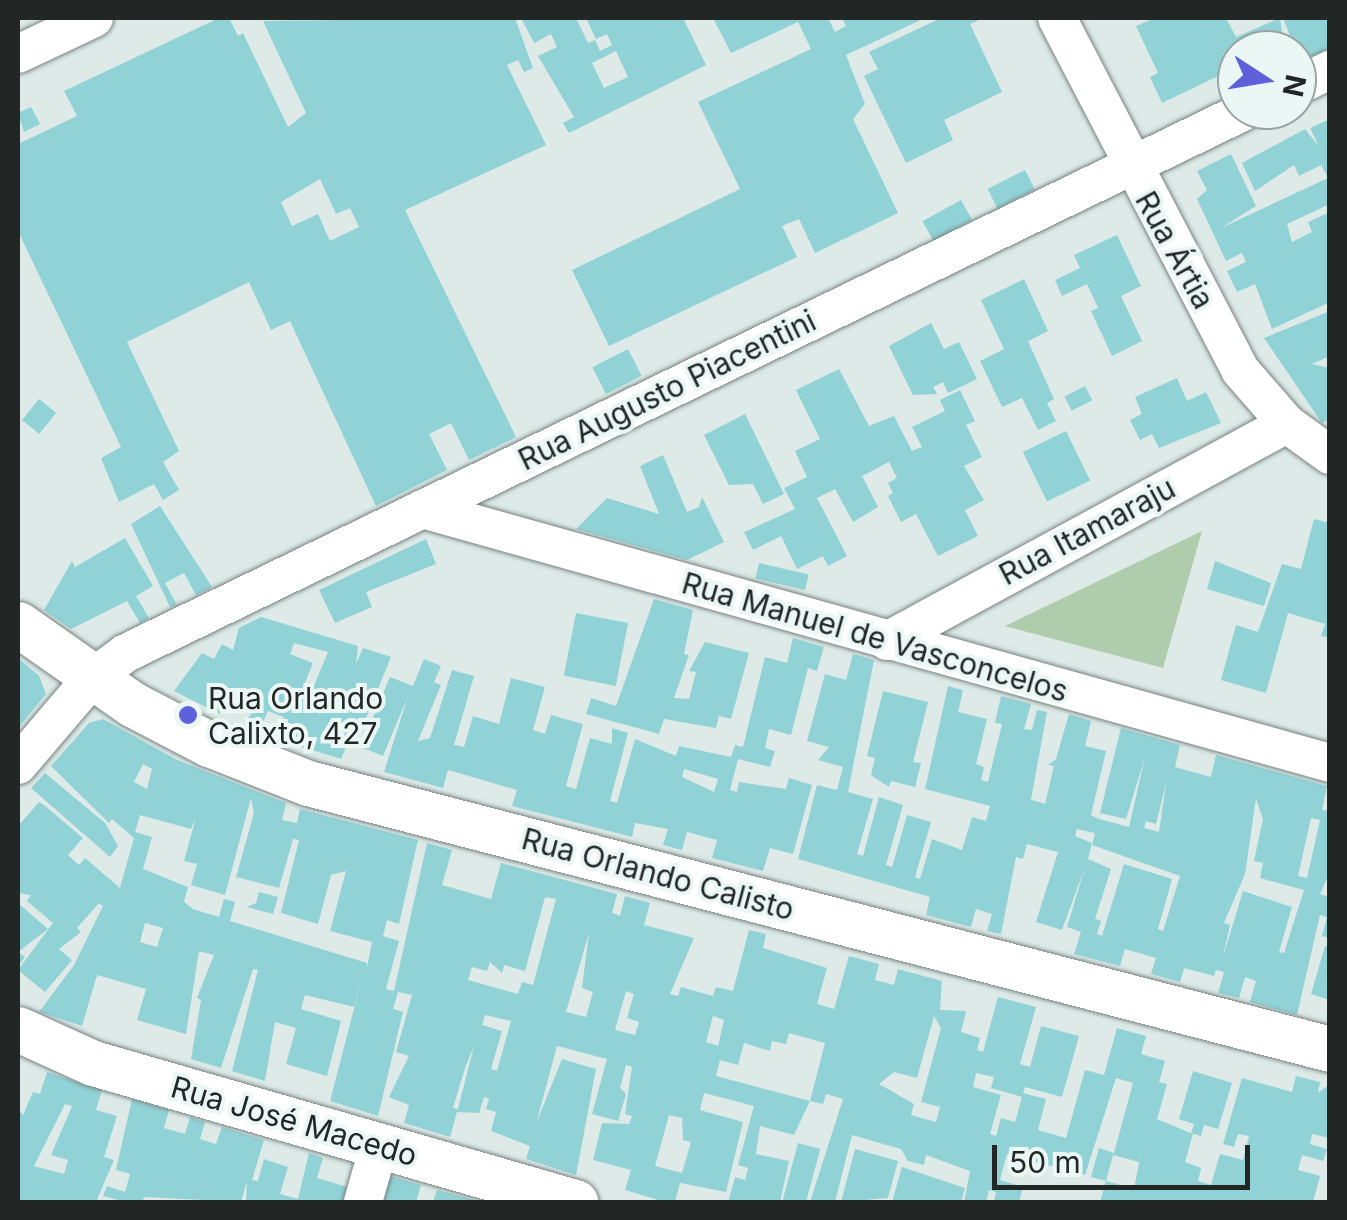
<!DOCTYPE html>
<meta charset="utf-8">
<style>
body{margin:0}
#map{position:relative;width:1347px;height:1220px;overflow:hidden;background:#ddeae7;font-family:Inter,sans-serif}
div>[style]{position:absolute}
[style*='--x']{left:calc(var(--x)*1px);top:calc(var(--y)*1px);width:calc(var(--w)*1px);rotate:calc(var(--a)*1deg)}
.green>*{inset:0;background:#afcdad}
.building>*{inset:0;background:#91d2d6;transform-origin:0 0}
.roads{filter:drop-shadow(0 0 2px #778380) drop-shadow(0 0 2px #778380)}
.minor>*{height:38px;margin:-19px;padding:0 19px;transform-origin:19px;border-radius:19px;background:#fff}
.tertiary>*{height:45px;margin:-22.5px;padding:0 22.5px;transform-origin:22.5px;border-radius:22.5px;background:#fff}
.dots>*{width:28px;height:28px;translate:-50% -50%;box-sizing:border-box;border:5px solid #ebf7f5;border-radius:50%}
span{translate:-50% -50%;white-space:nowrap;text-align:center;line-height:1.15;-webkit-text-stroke:8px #ebf7f5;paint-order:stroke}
.street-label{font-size:30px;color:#222726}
.poi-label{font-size:30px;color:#222726}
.left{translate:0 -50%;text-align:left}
.frame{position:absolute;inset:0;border:20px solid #222726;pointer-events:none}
.north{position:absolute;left:1217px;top:30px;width:100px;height:100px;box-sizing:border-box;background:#ebf7f5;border:2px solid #9ba4a2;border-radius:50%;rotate:102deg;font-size:28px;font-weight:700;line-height:40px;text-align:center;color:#222726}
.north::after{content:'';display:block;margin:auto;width:35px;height:45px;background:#5e61d9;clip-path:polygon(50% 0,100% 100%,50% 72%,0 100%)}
.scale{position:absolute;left:992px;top:1145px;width:258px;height:45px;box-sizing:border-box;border:5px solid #222726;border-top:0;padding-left:12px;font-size:30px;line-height:35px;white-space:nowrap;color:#222726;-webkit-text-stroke:8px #ebf7f5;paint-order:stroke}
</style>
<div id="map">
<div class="green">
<i style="clip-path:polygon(1202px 531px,1163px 668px,1005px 626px)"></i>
</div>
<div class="building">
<i style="clip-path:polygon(evenodd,219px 18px,229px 18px,238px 36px,243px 33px,288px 127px,306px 113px,263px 21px,515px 18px,533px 68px,524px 72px,518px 60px,507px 65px,546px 145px,405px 210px,516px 437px,469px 460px,451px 423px,429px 434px,447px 470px,376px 506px,290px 321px,271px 330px,249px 282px,127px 342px,179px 451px,163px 462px,179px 490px,163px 500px,154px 484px,119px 502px,101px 458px,121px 447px,18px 231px,18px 144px,77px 116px,64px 91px,219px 18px,320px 179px,336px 214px,350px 208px,359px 227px,330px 241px,318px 214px,292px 226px,281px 202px,320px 179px)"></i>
<i style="clip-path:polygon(evenodd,521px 18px,576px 18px,588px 43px,595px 40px,600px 51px,612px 45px,607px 34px,596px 39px,586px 18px,683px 18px,706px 65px,569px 133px,563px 123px,574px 117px,538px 56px,557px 47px,551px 34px,534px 43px,521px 18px,616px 51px,628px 77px,604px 88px,592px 63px,616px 51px)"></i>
<i style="clip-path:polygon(713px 18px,828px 18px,835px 32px,846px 26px,842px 18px,925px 18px,846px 55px,865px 104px,853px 119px,898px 213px,815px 253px,799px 219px,782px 226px,797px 257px,609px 346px,572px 270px,740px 189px,698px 102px,811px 49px,798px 22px,731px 53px)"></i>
<i style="clip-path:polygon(941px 18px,984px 18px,970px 24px,1002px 92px,944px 120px,953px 140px,906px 163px,864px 76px,878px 69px,869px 52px)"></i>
<i style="clip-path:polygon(1155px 18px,1226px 18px,1236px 37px,1280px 18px,1284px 45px,1237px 50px,1237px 67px,1162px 103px,1150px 77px,1158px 73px,1136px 26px)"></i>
<i style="clip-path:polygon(1283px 18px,1330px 18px,1330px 48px,1300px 62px)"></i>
<i style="clip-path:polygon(31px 107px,40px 124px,24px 132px,18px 113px)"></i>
<i style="clip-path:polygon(1330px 119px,1330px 204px,1287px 224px,1292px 242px,1312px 232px,1308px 222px,1330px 212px,1330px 302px,1272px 329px,1255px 284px,1237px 292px,1227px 271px,1246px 262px,1242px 253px,1226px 261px,1197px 199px,1207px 190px,1197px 171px,1231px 154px,1256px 206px,1221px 228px,1328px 178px,1321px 165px,1299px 176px,1294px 165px,1255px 191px,1242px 163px,1305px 129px,1319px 147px,1310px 128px)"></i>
<i style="left:1025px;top:170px;width:22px;height:42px;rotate:63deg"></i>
<i style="left:961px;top:200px;width:23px;height:44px;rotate:61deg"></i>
<i style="clip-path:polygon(1117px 235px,1141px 286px,1121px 296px,1142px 341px,1112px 356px,1091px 311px,1098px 308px,1087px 284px,1062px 296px,1055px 280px,1080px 268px,1074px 255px)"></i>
<i style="clip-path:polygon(1024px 279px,1048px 331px,1028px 341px,1054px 399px,1047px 403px,1056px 421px,1038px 430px,1022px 398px,1002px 407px,980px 361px,1004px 349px,981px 300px)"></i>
<i style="clip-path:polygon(1330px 311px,1330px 356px,1312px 364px,1330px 368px,1330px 419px,1322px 423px,1264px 338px)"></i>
<i style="clip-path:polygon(931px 323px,944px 349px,959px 342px,977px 379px,948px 393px,943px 382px,933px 387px,937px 394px,913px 395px,889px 346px)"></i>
<i style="left:628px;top:349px;width:30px;height:40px;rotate:63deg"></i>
<i style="clip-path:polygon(839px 369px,869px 426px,894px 416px,912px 451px,922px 447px,912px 427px,945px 411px,940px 400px,960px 390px,975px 421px,966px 425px,982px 457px,964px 466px,984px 500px,965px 510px,978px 536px,938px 556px,916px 514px,901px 522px,888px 496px,893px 493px,888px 483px,897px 478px,889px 462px,862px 476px,878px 507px,853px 522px,835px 489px,817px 498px,847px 556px,828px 566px,823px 556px,797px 569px,781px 536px,753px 550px,744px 532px,795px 509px,784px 488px,807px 477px,795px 451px,820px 439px,796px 390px)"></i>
<i style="clip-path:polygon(1177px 378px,1187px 401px,1206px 392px,1221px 423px,1159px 448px,1152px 434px,1140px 440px,1130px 420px,1142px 414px,1135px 397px)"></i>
<i style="left:1085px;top:386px;width:16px;height:23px;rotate:63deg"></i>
<i style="left:39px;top:399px;width:22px;height:27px;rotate:39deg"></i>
<i style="clip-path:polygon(745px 414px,784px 494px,763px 504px,753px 484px,729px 485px,704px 435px)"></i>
<i style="left:1066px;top:431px;width:55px;height:48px;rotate:64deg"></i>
<i style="clip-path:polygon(663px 455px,687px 512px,699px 507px,702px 497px,724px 542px,687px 560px,576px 529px,607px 498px,659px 514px,640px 466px)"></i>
<i style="clip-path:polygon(160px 506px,212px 587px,196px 595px,184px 573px,165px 583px,177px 605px,170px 607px,131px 524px)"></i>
<i style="clip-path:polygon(1314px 519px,1330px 523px,1330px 638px,1321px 636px,1325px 624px,1288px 613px,1266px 693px,1221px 680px,1236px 625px,1258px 632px,1282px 564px,1301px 569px)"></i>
<i style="clip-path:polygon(125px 538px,153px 586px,136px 596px,149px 618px,140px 623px,127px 601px,71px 629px,44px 610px,72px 561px,75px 567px)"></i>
<i style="clip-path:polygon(426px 539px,436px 564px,366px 592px,372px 607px,335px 623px,319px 590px)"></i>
<i style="clip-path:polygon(1215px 561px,1271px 583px,1264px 606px,1207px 589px)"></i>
<i style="left:759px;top:563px;width:51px;height:16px;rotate:13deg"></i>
<i style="clip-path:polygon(654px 599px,693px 610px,684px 654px,689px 655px,674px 698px,689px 699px,696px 672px,689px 671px,705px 642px,749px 653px,731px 719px,719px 716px,716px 728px,664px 719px,659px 734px,586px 714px,591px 698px,616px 706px)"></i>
<i style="left:576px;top:613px;width:53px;height:64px;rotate:11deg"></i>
<i style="clip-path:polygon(evenodd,261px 617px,358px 646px,356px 664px,363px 648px,391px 657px,357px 740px,350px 737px,341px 759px,276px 739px,284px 717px,268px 711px,259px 731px,244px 725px,254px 709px,231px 695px,220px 714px,174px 691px,202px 653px,214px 659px,222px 644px,233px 650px,239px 628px,261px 617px,294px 643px,328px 652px,313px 688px,304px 685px,313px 663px,290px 654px,294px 643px)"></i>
<i style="clip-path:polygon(evenodd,793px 638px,824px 647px,817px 671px,808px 668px,791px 735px,769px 729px,765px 748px,775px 751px,770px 767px,738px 759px,730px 790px,737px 792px,739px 782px,786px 789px,789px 778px,812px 785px,793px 854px,770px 848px,763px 871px,712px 858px,717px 840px,687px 832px,682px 850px,663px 845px,668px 829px,635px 823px,632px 837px,512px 806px,517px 790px,448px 770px,443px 788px,384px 772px,408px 696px,383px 756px,361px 747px,390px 677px,413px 686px,424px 659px,441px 666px,434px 682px,441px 685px,418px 741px,430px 738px,452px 670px,474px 676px,454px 745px,464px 747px,473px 716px,499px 724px,511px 678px,545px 687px,533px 730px,545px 734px,551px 715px,583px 724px,566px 786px,576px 789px,590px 738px,612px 744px,612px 728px,628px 733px,610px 801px,617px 803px,635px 739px,676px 756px,679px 746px,731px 757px,735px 745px,743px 747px,765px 657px,787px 663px,793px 638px,684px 769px,718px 779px,714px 792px,682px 777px,684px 769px)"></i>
<i style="clip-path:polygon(evenodd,853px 654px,874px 660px,848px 792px,873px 799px,857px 854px,863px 856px,879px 797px,903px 805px,886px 865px,892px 867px,907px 815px,931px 822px,915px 877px,920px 879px,932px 839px,962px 850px,972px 817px,986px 821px,990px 806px,925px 789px,948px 686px,963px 690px,958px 712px,987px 719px,976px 764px,984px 767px,981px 780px,988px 782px,1002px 724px,995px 723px,1001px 696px,1031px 704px,1024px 729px,1032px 730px,1037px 710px,1047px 712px,1031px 800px,1039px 802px,1045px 804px,1054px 766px,1048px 765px,1056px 759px,1069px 714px,1091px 721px,1085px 746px,1106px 751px,1091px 815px,1099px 819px,1129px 827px,1145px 757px,1126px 819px,1100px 813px,1121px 728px,1180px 745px,1175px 767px,1211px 777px,1216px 755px,1327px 786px,1322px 810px,1330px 811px,1330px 872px,1320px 894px,1330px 897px,1330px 938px,1322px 936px,1327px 917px,1320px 915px,1297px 1015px,1250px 1002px,1256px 981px,1245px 977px,1239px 998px,1218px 993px,1224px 972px,1216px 970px,1214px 976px,1184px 968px,1180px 982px,1151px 974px,1156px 958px,1125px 949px,1120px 966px,1074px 954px,1081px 932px,1067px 927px,1085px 867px,1062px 930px,1036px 922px,1058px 852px,1027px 844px,1023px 859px,1016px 857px,1001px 934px,987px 931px,992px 914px,976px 909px,971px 927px,926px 915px,930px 897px,798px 859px,817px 785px,837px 790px,843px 767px,818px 760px,829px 747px,807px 741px,825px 674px,846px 680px,853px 654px,1166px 783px,1159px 832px,1144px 828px,1146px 821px,1156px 824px,1166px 783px,853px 654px,1256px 799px,1263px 819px,1254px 861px,1263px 863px,1260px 878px,1304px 890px,1284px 953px,1279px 952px,1292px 907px,1243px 891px,1223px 957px,1230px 925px,1224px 923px,1245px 874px,1256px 799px,853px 654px,1311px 818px,1320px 820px,1307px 878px,1298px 876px,1311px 818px,853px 654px,1077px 829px,1095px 833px,1092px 845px,1180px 876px,1163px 931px,1158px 929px,1172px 879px,1124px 864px,1102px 936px,1097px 934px,1101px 921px,1095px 919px,1111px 869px,1088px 859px,1092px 843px,1075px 836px,1077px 829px)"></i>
<i style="clip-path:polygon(18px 658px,39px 676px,46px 694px,18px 728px)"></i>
<i style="clip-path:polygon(883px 691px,928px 702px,913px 762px,921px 763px,915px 787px,891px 781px,889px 787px,871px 775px,875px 758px,867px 756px)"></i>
<i style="clip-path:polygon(evenodd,103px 719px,177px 760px,286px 803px,282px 820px,297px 823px,300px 809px,418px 840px,399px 924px,387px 920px,383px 936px,399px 941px,386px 989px,394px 991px,427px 843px,452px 850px,442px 885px,491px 899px,501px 863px,617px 894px,612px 913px,620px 916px,625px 896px,650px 903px,644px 925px,694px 938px,670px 994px,678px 996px,681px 987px,713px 996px,716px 987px,733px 991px,749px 930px,766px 934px,763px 948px,827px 968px,817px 1004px,834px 1009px,849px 956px,879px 964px,875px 980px,894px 985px,898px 969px,942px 981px,940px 1010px,966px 1011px,961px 1032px,980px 1038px,977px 1050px,983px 1052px,998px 997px,1036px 1007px,1020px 1064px,1030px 1067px,1041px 1026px,1079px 1036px,1062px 1097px,1025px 1087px,1023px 1093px,1046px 1099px,1038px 1130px,1066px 1138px,1085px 1070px,1104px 1075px,1117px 1028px,1146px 1036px,1141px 1054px,1165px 1061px,1159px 1082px,1167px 1084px,1157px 1119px,1193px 1134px,1185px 1162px,1201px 1168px,1198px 1181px,1211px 1185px,1220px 1154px,1243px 1160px,1249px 1136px,1238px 1134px,1234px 1147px,1223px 1144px,1242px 1078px,1292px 1092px,1296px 1076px,1320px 1082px,1318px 1093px,1330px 1084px,1330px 1138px,1312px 1134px,1310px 1144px,1327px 1149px,1323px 1161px,1302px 1155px,1298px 1170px,1320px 1176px,1313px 1202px,1100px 1202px,1106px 1181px,1091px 1177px,1099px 1148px,1114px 1153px,1133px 1083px,1116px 1078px,1085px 1175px,1007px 1154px,1000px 1180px,1023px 1187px,1019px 1202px,994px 1202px,996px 1192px,989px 1190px,986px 1202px,964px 1202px,970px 1171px,926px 1155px,924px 1165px,908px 1161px,901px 1149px,852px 1135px,835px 1202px,810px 1202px,843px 1099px,826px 1094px,823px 1104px,810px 1101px,825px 1043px,789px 1033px,786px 1044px,772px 1041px,770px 1051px,744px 1043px,738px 1065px,720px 1060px,716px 1076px,810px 1101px,794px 1135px,760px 1126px,756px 1154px,789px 1161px,780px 1202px,728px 1202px,735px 1177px,745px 1180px,748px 1168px,738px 1165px,754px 1106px,704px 1093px,700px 1110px,743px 1122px,726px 1192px,680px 1183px,675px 1202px,665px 1202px,625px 1190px,631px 1170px,593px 1160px,602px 1123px,629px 1124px,632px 1116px,625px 1114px,632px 1067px,626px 1065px,620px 1088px,626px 1094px,618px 1121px,592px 1114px,607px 1059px,557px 1046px,536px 1124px,562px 1059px,596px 1069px,576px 1175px,526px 1159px,530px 1146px,491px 1131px,496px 1112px,486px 1109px,489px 1099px,484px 1097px,479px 1113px,457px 1112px,450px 1137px,404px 1123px,409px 1105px,389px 1097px,409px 1056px,396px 1052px,412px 995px,398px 992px,393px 1009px,403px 1012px,378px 1116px,330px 1101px,361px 982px,354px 1007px,305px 995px,301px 1009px,341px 1021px,327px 1076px,286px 1064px,296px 1028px,275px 1022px,265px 1081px,232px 1071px,258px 970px,253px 969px,221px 1068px,191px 1059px,201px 1000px,197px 998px,214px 955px,199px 951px,186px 1034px,137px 1020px,146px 989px,97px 975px,82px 1026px,39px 1012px,74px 965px,103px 906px,99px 903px,77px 928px,81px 932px,59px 949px,72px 960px,45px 992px,18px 970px,53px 923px,27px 901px,31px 895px,18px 893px,18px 826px,39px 802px,44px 805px,83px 838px,68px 855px,79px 865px,85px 858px,120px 888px,134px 838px,112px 819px,109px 823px,51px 766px,89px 723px,103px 719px,143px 764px,152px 769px,147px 789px,134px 782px,143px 764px,103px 719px,251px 798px,254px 813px,236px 877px,279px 888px,293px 839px,299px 840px,281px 913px,318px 924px,331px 875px,346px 871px,330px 931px,372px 942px,367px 968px,367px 963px,230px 921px,235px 902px,224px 899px,219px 917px,193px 909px,184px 902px,188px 887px,143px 869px,152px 837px,135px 832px,140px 815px,191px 829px,196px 817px,184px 861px,197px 864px,191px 885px,225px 895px,251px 798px,103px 719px,545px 897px,556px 899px,533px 985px,522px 982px,518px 994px,468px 980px,472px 967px,487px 971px,490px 962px,502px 973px,504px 965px,525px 971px,545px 897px,103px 719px,145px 923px,163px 928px,157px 947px,140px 942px,145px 923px,103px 719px,589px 933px,582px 988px,593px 992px,586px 1017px,566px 1012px,589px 933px,103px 719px,626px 991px,634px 994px,627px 1018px,639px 1022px,635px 1035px,615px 1030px,626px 991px,103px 719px,485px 1015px,511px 1021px,497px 1071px,491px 1069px,502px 1031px,482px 1025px,485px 1015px,103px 719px,713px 1016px,724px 1020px,718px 1046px,706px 1042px,713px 1016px,103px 719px,934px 1016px,941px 1028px,921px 1102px,940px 1107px,936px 1122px,911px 1115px,914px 1104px,879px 1084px,894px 1072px,917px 1078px,934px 1016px,103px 719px,474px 1046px,458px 1109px,453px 1108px,465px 1068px,474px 1046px,103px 719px,976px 1073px,994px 1077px,991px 1088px,1022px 1097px,1015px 1122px,1001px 1118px,996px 1136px,990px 1134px,1001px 1095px,973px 1087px,976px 1073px,103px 719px,669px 1115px,682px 1118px,683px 1140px,691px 1142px,682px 1173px,655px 1166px,669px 1115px,103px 719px,1142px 1147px,1134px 1189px,1106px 1181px,1113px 1155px,1139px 1162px,1142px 1147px)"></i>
<i style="clip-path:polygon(45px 773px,105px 823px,118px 846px,110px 857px,31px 788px)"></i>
<i style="clip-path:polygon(259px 892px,278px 897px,273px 914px,247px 907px,256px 903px)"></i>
<i style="clip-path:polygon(18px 903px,48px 929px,18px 952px,25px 957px,18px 966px)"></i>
<i style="clip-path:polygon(1325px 946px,1330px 947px,1330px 1000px,1311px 994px)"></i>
<i style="clip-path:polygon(1193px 1071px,1232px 1083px,1218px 1129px,1204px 1125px,1201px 1136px,1191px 1133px,1194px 1124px,1179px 1119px)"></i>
<i style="clip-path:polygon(evenodd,47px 1072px,102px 1090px,96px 1110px,117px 1116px,104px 1157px,114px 1160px,96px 1202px,18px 1202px,18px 1109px,23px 1115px,33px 1092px,40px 1094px,47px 1072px,65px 1104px,72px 1106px,51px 1155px,68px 1160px,64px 1174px,34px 1166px,65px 1104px)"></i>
<i style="clip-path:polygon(132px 1099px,169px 1110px,164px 1128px,185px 1134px,190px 1117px,205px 1122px,200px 1139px,216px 1144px,222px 1127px,264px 1140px,252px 1180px,258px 1181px,264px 1159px,288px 1167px,280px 1194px,298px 1199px,309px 1153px,323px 1158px,317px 1178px,354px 1189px,350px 1202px,246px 1202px,247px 1181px,241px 1202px,144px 1197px,142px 1202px,125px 1202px,103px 1196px,107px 1186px,125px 1192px,130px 1174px,116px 1170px)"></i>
<i style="left:798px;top:1143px;width:23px;height:61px;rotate:15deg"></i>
<i style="clip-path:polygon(855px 1149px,898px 1161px,888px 1198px,841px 1202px)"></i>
<i style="clip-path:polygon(902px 1167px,965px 1188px,961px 1202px,892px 1202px)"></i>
<i style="clip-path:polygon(386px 1175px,421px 1185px,416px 1202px,377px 1202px)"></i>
<i style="clip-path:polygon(437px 1190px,479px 1201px,479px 1202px,433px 1202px)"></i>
</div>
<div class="roads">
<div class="minor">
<i style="--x:1057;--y:18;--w:397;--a:62.5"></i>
<i style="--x:1240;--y:370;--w:72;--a:49"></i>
<i style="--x:1287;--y:424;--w:53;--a:35.8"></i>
<i style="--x:18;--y:54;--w:84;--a:-25.3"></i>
<i style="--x:1297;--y:86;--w:37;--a:-26"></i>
<i style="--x:422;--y:509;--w:943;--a:15.63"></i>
<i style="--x:887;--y:641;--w:455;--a:-28.5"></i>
<i style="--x:18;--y:765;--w:114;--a:-49.6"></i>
<i style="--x:92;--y:678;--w:42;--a:-36.3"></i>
<i style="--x:126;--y:653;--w:1246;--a:-25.85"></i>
<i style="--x:363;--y:1202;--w:58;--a:-74.1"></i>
</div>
<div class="tertiary">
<i style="--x:18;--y:624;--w:139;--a:35.1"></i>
<i style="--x:132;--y:704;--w:87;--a:27.5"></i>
<i style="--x:209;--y:744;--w:106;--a:21.5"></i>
<i style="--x:308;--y:783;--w:1056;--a:14.59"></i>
<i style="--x:18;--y:1029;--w:82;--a:24.4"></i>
<i style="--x:93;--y:1063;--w:502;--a:16.09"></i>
</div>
</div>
<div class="dots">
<i style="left:188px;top:715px;background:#5e61d9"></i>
</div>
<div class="street-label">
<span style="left:1175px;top:250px;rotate:61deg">Rua Ártia</span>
<span style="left:667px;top:390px;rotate:-26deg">Rua Augusto Piacentini</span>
<span style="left:1087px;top:531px;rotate:-28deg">Rua Itamaraju</span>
<span style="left:875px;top:637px;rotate:16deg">Rua Manuel de Vasconcelos</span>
<span style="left:658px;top:874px;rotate:15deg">Rua Orlando Calisto</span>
<span style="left:294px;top:1121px;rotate:16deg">Rua José Macedo</span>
</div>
<div class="poi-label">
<span class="left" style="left:208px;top:715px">Rua Orlando<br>Calixto, 427</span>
</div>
<div class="frame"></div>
<div class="north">N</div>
<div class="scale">50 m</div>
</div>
